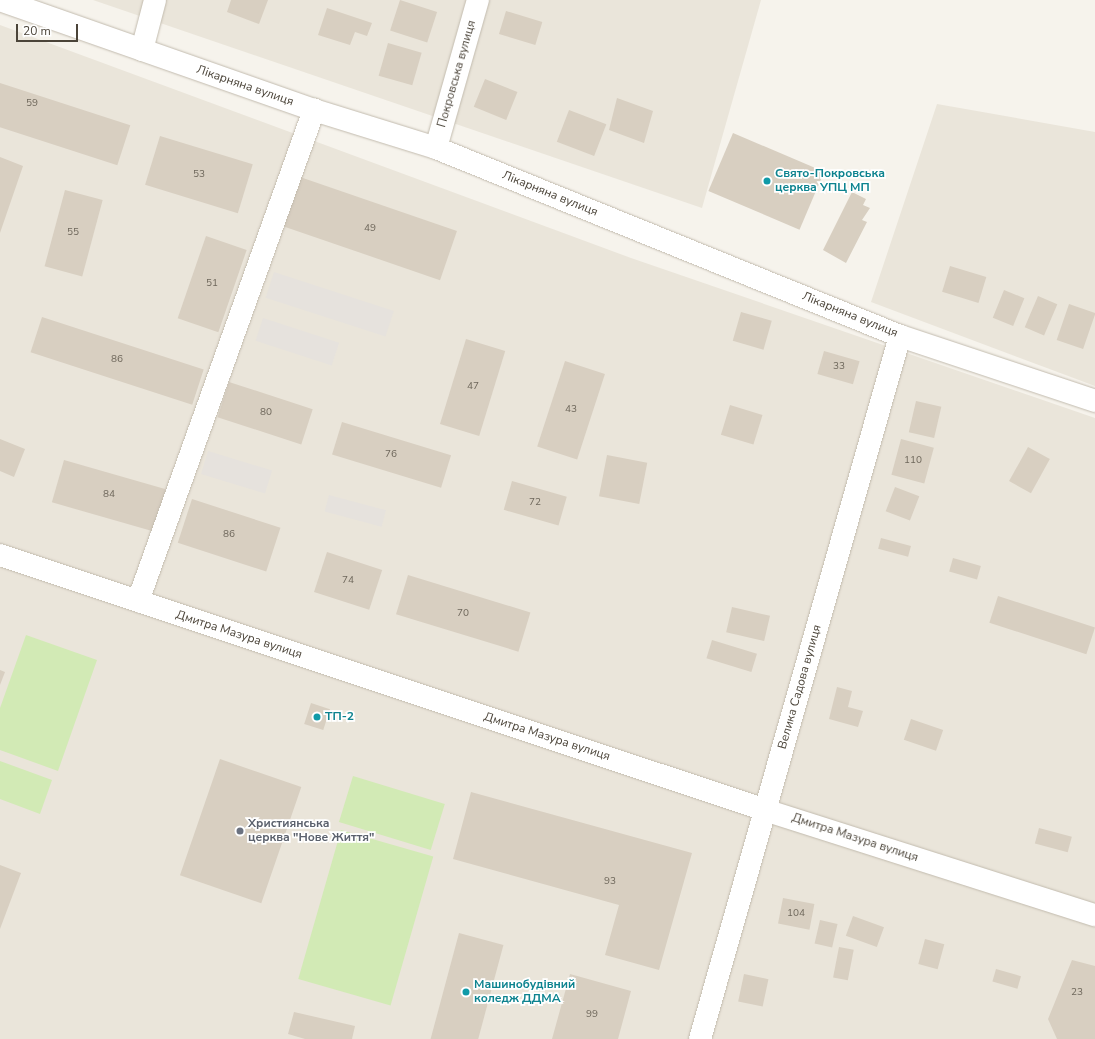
<!DOCTYPE html>
<meta charset="utf-8">
<style>
body{margin:0}
#map{position:relative;width:1095px;height:1039px;overflow:hidden;background:#f6f3ec;font-family:"Nunito Sans",sans-serif}
div>[style]{position:absolute}
[style*='--x']{left:calc(var(--x)*1px);top:calc(var(--y)*1px);width:calc(var(--w)*1px);rotate:calc(var(--a)*1deg)}
.residential>*{inset:0;background:#eae5da}
.industrial>*{inset:0;background:#e6e2dd;transform-origin:0 0}
.green>*{inset:0;background:#d2eab5;transform-origin:0 0}
.building>*{inset:0;background:#d8cfc1;transform-origin:0 0}
.roads{filter:drop-shadow(0 0 1px #c2bbae) drop-shadow(0 0 1px #c2bbae)}
.minor>*{height:22px;margin:-11px;padding:0 11px;transform-origin:11px;border-radius:11px;background:#fff}
.dots>*{width:11px;height:11px;translate:-50% -50%;box-sizing:border-box;border:2px solid #fff;border-radius:50%}
span{translate:-50% -50%;white-space:nowrap;text-align:center;line-height:1.15;-webkit-text-stroke:3.5px #fff;paint-order:stroke}
.number-label{font-size:10px;color:#6e675b}
.number-label span{-webkit-text-stroke-width:0}
.street-label{font-size:12px;color:#4b4439}
.culture-label{font-size:12px;color:#0d838f;font-weight:700}
.left{translate:0 -50%;text-align:left}
.worship-label{font-size:12px;color:#5b616d;font-weight:700}
.scale{position:absolute;left:16px;top:24px;width:62px;height:18px;box-sizing:border-box;border:2px solid #4b4439;border-top:0;padding-left:5px;font-size:12px;line-height:14px;white-space:nowrap;color:#4b4439;-webkit-text-stroke:3px #fff;paint-order:stroke}
</style>
<div id="map">
<div class="residential">
<i style="clip-path:polygon(93px 0,761px 0,702px 208px)"></i>
<i style="clip-path:polygon(0 25px,631px 258px,1095px 418px,1095px 1039px,0 1039px)"></i>
<i style="clip-path:polygon(937px 104px,1095px 132px,1095px 386px,871px 302px)"></i>
</div>
<div class="industrial">
<i style="left:274px;top:272px;width:126px;height:27px;rotate:18deg"></i>
<i style="left:263px;top:318px;width:80px;height:24px;rotate:18deg"></i>
<i style="left:208px;top:451px;width:67px;height:24px;rotate:17deg"></i>
<i style="left:329px;top:495px;width:59px;height:17px;rotate:15deg"></i>
</div>
<div class="green">
<i style="clip-path:polygon(26px 635px,97px 660px,58px 771px,0 750px,0 708px)"></i>
<i style="clip-path:polygon(0 761px,52px 780px,40px 814px,0 799px)"></i>
<i style="left:353px;top:776px;width:96px;height:48px;rotate:17deg"></i>
<i style="left:341px;top:830px;width:96px;height:155px;rotate:16deg"></i>
</div>
<div class="building">
<i style="clip-path:polygon(231px 0,268px 0,259px 24px,227px 12px)"></i>
<i style="left:400px;top:0;width:39px;height:32px;rotate:18deg"></i>
<i style="clip-path:polygon(327px 8px,372px 23px,367px 36px,355px 32px,350px 45px,318px 35px)"></i>
<i style="left:506px;top:11px;width:38px;height:24px;rotate:17deg"></i>
<i style="left:388px;top:43px;width:35px;height:34px;rotate:16deg"></i>
<i style="left:485px;top:79px;width:35px;height:30px;rotate:22deg"></i>
<i style="left:0;top:83px;width:137px;height:42px;rotate:18deg"></i>
<i style="clip-path:polygon(617px 98px,653px 111px,644px 143px,609px 130px)"></i>
<i style="left:569px;top:110px;width:40px;height:34px;rotate:21deg"></i>
<i style="left:733px;top:133px;width:99px;height:63px;rotate:23deg"></i>
<i style="left:160px;top:136px;width:97px;height:51px;rotate:17deg"></i>
<i style="clip-path:polygon(0 157px,23px 166px,0 233px)"></i>
<i style="left:300px;top:177px;width:166px;height:52px;rotate:19deg"></i>
<i style="left:65px;top:190px;width:39px;height:79px;rotate:15deg"></i>
<i style="clip-path:polygon(852px 192px,866px 199px,863px 205px,870px 208px,862px 220px,867px 222px,846px 263px,823px 250px)"></i>
<i style="left:206px;top:236px;width:43px;height:87px;rotate:19deg"></i>
<i style="left:950px;top:266px;width:38px;height:27px;rotate:17deg"></i>
<i style="left:1004px;top:290px;width:22px;height:30px;rotate:22deg"></i>
<i style="left:1038px;top:296px;width:21px;height:34px;rotate:23deg"></i>
<i style="left:1069px;top:304px;width:28px;height:38px;rotate:19deg"></i>
<i style="left:741px;top:312px;width:32px;height:30px;rotate:16deg"></i>
<i style="left:42px;top:317px;width:170px;height:37px;rotate:18deg"></i>
<i style="left:466px;top:339px;width:41px;height:89px;rotate:17deg"></i>
<i style="left:824px;top:351px;width:37px;height:24px;rotate:16deg"></i>
<i style="left:565px;top:361px;width:42px;height:90px;rotate:18deg"></i>
<i style="left:229px;top:382px;width:88px;height:37px;rotate:18deg"></i>
<i style="left:916px;top:401px;width:26px;height:32px;rotate:13deg"></i>
<i style="left:730px;top:405px;width:34px;height:31px;rotate:17deg"></i>
<i style="left:342px;top:422px;width:114px;height:34px;rotate:17deg"></i>
<i style="clip-path:polygon(0 439px,25px 449px,14px 477px,0 471px)"></i>
<i style="left:901px;top:439px;width:34px;height:37px;rotate:15deg"></i>
<i style="left:1028px;top:447px;width:25px;height:39px;rotate:29deg"></i>
<i style="left:607px;top:455px;width:41px;height:42px;rotate:11deg"></i>
<i style="left:64px;top:460px;width:106px;height:44px;rotate:16deg"></i>
<i style="left:512px;top:481px;width:57px;height:30px;rotate:16deg"></i>
<i style="left:895px;top:487px;width:26px;height:26px;rotate:21deg"></i>
<i style="left:192px;top:499px;width:93px;height:46px;rotate:18deg"></i>
<i style="left:881px;top:538px;width:31px;height:11px;rotate:15deg"></i>
<i style="left:327px;top:552px;width:58px;height:42px;rotate:18deg"></i>
<i style="left:953px;top:558px;width:29px;height:14px;rotate:16deg"></i>
<i style="left:408px;top:575px;width:128px;height:41px;rotate:17deg"></i>
<i style="left:998px;top:596px;width:102px;height:28px;rotate:18deg"></i>
<i style="left:732px;top:607px;width:39px;height:26px;rotate:13deg"></i>
<i style="left:712px;top:640px;width:47px;height:19px;rotate:17deg"></i>
<i style="clip-path:polygon(0 670px,5px 672px,0 685px)"></i>
<i style="clip-path:polygon(837px 687px,852px 691px,848px 707px,863px 711px,858px 727px,829px 719px)"></i>
<i style="left:311px;top:703px;width:20px;height:22px;rotate:18deg"></i>
<i style="left:911px;top:719px;width:34px;height:22px;rotate:19deg"></i>
<i style="left:220px;top:759px;width:86px;height:123px;rotate:19deg"></i>
<i style="clip-path:polygon(471px 792px,692px 853px,659px 970px,605px 955px,619px 905px,453px 859px)"></i>
<i style="left:1039px;top:828px;width:34px;height:16px;rotate:15deg"></i>
<i style="clip-path:polygon(0 865px,21px 873px,0 929px)"></i>
<i style="left:783px;top:898px;width:32px;height:26px;rotate:11deg"></i>
<i style="left:853px;top:916px;width:33px;height:21px;rotate:20deg"></i>
<i style="left:820px;top:920px;width:18px;height:24px;rotate:13deg"></i>
<i style="left:459px;top:933px;width:46px;height:110px;rotate:15deg"></i>
<i style="left:925px;top:939px;width:20px;height:26px;rotate:15deg"></i>
<i style="left:839px;top:947px;width:15px;height:31px;rotate:11deg"></i>
<i style="clip-path:polygon(1072px 960px,1095px 966px,1095px 1039px,1057px 1039px,1048px 1019px)"></i>
<i style="left:996px;top:969px;width:26px;height:13px;rotate:16deg"></i>
<i style="clip-path:polygon(570px 974px,631px 991px,618px 1039px,552px 1039px)"></i>
<i style="left:744px;top:974px;width:25px;height:28px;rotate:12deg"></i>
<i style="clip-path:polygon(294px 1012px,355px 1026px,352px 1039px,305px 1039px,288px 1034px)"></i>
</div>
<div class="roads">
<div class="minor">
<i style="--x:0;--y:0;--w:333;--a:19.3"></i>
<i style="--x:314;--y:110;--w:128;--a:17.3"></i>
<i style="--x:436;--y:148;--w:501;--a:22.06"></i>
<i style="--x:900;--y:336;--w:206;--a:18.4"></i>
<i style="--x:142;--y:50;--w:52;--a:-75.4"></i>
<i style="--x:436;--y:148;--w:154;--a:-74.2"></i>
<i style="--x:0;--y:555;--w:806;--a:18.43"></i>
<i style="--x:765;--y:810;--w:346;--a:17.7"></i>
<i style="--x:138;--y:601;--w:522;--a:-70.28"></i>
<i style="--x:700;--y:1039;--w:731;--a:-74.12"></i>
</div>
</div>
<div class="dots">
<i style="left:767px;top:181px;background:#0f9aa8"></i>
<i style="left:317px;top:717px;background:#0f9aa8"></i>
<i style="left:240px;top:831px;background:#6b7280"></i>
<i style="left:466px;top:992px;background:#0f9aa8"></i>
</div>
<div class="number-label">
<span style="left:32px;top:104px">59</span>
<span style="left:199px;top:175px">53</span>
<span style="left:370px;top:229px">49</span>
<span style="left:73px;top:233px">55</span>
<span style="left:212px;top:284px">51</span>
<span style="left:117px;top:360px">86</span>
<span style="left:839px;top:367px">33</span>
<span style="left:473px;top:387px">47</span>
<span style="left:571px;top:410px">43</span>
<span style="left:266px;top:413px">80</span>
<span style="left:391px;top:455px">76</span>
<span style="left:913px;top:461px">110</span>
<span style="left:109px;top:495px">84</span>
<span style="left:535px;top:503px">72</span>
<span style="left:229px;top:535px">86</span>
<span style="left:348px;top:581px">74</span>
<span style="left:463px;top:614px">70</span>
<span style="left:610px;top:882px">93</span>
<span style="left:796px;top:914px">104</span>
<span style="left:1077px;top:993px">23</span>
<span style="left:592px;top:1015px">99</span>
</div>
<div class="street-label">
<span style="left:457px;top:74px;rotate:-74deg">Покровська вулиця</span>
<span style="left:245px;top:86px;rotate:19deg">Лікарняна вулиця</span>
<span style="left:550px;top:194px;rotate:22deg">Лікарняна вулиця</span>
<span style="left:850px;top:315px;rotate:22deg">Лікарняна вулиця</span>
<span style="left:239px;top:635px;rotate:18deg">Дмитра Мазура вулиця</span>
<span style="left:800px;top:687px;rotate:-74deg">Велика Садова вулиця</span>
<span style="left:547px;top:737px;rotate:18deg">Дмитра Мазура вулиця</span>
<span style="left:855px;top:838px;rotate:18deg">Дмитра Мазура вулиця</span>
</div>
<div class="culture-label">
<span class="left" style="left:775px;top:181px">Свято-Покровська<br>церква УПЦ МП</span>
<span class="left" style="left:325px;top:717px">ТП-2</span>
<span class="left" style="left:474px;top:992px">Машинобудівний<br>коледж ДДМА</span>
</div>
<div class="worship-label">
<span class="left" style="left:248px;top:831px">Християнська<br>церква "Нове Життя"</span>
</div>
<div class="scale">20 m</div>
</div>
